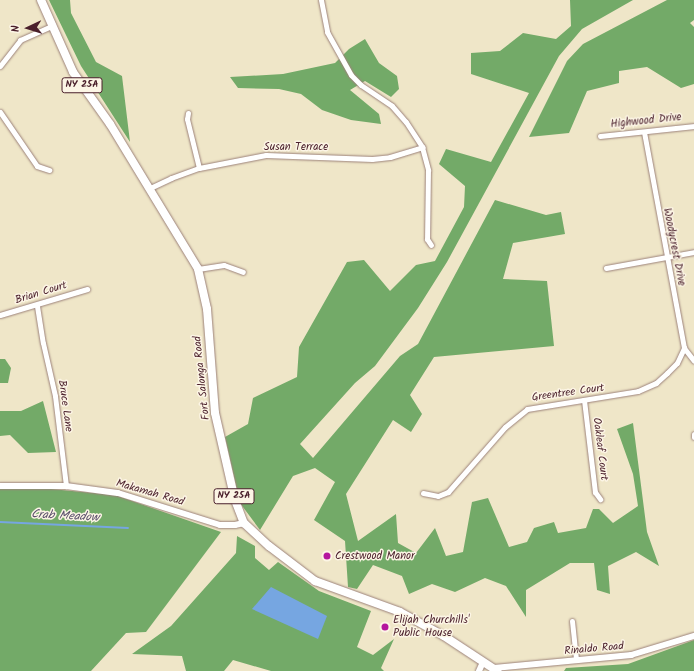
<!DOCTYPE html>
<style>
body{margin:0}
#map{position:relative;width:694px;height:671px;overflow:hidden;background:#efe6c8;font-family:Kalam,sans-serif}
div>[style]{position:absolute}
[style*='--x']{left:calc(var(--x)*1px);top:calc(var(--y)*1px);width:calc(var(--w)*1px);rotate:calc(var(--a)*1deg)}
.forest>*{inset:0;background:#73aa68}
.water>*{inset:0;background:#76a6e1}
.stream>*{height:1.5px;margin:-0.75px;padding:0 0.75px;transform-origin:0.75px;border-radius:0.75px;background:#76a6e1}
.roads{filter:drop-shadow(0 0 1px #9c827a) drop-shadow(0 0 1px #9c827a)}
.minor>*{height:5px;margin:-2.5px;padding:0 2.5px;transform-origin:2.5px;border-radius:2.5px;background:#fff}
.tertiary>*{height:6px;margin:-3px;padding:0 3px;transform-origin:3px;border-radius:3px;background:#fff}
.primary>*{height:8px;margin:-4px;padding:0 4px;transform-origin:4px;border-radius:4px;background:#fff}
.dots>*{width:11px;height:11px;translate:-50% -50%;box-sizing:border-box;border:2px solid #fcf5e5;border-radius:50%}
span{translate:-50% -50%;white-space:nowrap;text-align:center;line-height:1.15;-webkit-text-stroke:3px #fcf5e5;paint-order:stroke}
.shield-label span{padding:1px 3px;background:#fcf5e5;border:1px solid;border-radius:3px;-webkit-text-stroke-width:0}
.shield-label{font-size:10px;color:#4a1f2b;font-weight:700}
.street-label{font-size:11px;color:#4a1f2b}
.poi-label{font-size:11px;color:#4a1f2b}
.left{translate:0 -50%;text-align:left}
.water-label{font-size:12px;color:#594e6b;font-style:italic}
.north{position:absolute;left:8px;top:8px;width:40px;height:40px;-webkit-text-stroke:3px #fcf5e5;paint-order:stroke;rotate:266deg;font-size:11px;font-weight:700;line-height:16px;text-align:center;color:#4a1f2b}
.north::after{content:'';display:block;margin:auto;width:14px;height:18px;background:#4a1f2b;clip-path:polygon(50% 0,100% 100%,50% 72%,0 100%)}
</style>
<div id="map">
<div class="forest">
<i style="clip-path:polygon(49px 0,70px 0,71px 13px,96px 62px,122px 76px,130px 142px,81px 66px)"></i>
<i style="clip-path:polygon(570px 0,633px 0,582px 29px,559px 56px,447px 262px,418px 308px,375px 366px,355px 383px,300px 444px,313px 458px,400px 356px,418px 344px,495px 200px,546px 215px,561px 212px,565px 234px,513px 243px,503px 279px,547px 281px,554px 346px,434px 357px,410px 395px,422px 414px,411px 432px,393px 420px,346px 494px,358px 541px,396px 514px,398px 543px,416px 553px,435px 528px,446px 556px,463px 552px,472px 502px,488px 498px,509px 547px,527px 542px,534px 528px,554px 522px,558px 533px,586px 528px,593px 509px,599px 509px,613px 523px,638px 506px,633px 474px,617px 429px,633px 423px,647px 532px,659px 566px,636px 552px,608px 566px,610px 594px,597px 590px,594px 563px,570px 563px,526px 590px,526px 617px,506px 586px,485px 578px,455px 592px,432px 584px,409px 594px,402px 576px,373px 565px,357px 589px,348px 587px,345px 541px,314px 520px,335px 482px,315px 468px,293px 476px,260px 530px,240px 503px,225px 437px,248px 424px,253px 398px,297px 377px,299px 347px,347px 262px,364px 260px,390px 291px,416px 265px,435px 261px,464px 207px,465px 186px,439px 164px,446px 149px,491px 162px,529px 93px,471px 74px,471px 53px,500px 51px,523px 33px,556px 39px,571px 26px)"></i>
<i style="clip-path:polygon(667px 0,694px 0,694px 20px,690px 23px,694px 27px,694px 84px,681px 88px,647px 67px,619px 71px,619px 83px,587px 91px,569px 133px,529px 137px,567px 61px,583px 44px)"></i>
<i style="clip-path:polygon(365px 39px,379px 63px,397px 76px,399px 89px,391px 97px,365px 81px,350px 90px,379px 114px,381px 124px,351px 120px,322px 110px,301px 94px,279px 89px,238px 88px,230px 77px,283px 74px,335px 63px,349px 49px)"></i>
<i style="clip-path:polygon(0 359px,5px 359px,11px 368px,8px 383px,0 383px)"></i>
<i style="clip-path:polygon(43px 401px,56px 452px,28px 453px,10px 435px,0 436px,0 411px,21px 411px)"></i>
<i style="clip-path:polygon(0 488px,51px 489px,115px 495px,221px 532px,146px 632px,126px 633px,91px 671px,0 671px)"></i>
<i style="clip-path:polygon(237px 536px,255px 546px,255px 558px,269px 570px,278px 562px,319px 591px,371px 611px,357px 647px,373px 655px,394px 639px,381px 668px,384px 671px,271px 671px,233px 660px,224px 671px,186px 671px,182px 656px,132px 654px,171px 626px,236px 553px)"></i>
<i style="clip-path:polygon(694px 640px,694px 671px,564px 671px,566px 668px,628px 664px)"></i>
</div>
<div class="water">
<i style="clip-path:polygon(271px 587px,327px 616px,318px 639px,252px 609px)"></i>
</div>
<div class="stream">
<i style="--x:0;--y:522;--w:128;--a:2.7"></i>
</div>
<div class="roads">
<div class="minor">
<i style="--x:321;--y:0;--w:33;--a:79"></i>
<i style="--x:327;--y:32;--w:49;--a:60.8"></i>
<i style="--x:351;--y:75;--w:14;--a:45"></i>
<i style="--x:361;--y:85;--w:37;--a:34"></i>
<i style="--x:392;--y:106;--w:21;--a:49"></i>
<i style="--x:406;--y:122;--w:30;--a:57"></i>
<i style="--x:422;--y:147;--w:24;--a:75"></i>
<i style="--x:428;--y:170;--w:69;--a:90.8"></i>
<i style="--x:427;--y:239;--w:7;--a:56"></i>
<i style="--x:0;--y:66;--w:33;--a:-52"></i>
<i style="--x:20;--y:40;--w:35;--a:-24"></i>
<i style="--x:0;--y:112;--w:65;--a:55.6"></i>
<i style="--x:37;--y:166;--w:13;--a:18"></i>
<i style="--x:188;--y:113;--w:6;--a:99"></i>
<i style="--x:187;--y:119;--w:50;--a:76.2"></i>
<i style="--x:644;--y:132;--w:220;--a:79.5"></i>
<i style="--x:684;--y:348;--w:16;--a:52"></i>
<i style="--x:600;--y:136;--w:95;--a:-6.1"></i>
<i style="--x:150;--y:188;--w:23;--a:-25"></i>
<i style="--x:171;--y:178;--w:30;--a:-20"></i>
<i style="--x:199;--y:168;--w:68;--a:-11"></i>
<i style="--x:266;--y:155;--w:106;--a:2.2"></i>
<i style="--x:372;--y:159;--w:18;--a:-6"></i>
<i style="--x:390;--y:157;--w:34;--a:-17"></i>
<i style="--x:606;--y:268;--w:89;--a:-10.3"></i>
<i style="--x:198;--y:269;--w:26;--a:-9"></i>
<i style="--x:224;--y:265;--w:20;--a:20"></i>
<i style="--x:37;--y:306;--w:37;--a:81"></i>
<i style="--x:43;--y:343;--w:54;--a:77.2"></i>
<i style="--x:55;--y:396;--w:91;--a:83"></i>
<i style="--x:0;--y:315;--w:91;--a:-16.6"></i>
<i style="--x:584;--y:400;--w:93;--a:83.2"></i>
<i style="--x:595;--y:492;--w:9;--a:54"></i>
<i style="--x:694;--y:434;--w:3;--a:90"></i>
<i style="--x:423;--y:493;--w:15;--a:11"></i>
<i style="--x:438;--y:496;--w:11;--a:-22"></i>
<i style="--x:448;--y:492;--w:86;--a:-48.8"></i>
<i style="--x:505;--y:427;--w:28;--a:-39"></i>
<i style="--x:527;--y:409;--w:112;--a:-9.2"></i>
<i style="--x:638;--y:391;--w:20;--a:-24"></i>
<i style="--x:656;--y:383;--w:15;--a:-42"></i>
<i style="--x:667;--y:373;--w:14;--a:-45"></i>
<i style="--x:677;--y:363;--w:17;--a:-65"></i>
<i style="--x:572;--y:621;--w:39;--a:84"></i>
</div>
<div class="tertiary">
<i style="--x:0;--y:486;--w:66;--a:0"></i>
<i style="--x:66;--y:486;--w:52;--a:7.7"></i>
<i style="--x:118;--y:493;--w:107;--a:17.4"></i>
<i style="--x:220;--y:525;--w:15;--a:0"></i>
<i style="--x:235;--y:525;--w:9;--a:-13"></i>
<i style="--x:494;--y:668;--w:138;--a:-5.4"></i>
<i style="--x:631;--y:655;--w:66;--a:-16.8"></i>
<i style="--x:479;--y:671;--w:10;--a:-66"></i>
</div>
<div class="primary">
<i style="--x:41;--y:0;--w:79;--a:66"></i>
<i style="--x:73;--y:72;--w:64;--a:54.6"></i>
<i style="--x:110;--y:124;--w:170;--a:58.7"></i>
<i style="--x:198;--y:269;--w:41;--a:77.3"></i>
<i style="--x:207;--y:309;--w:104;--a:85.6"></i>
<i style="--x:215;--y:413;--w:89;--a:77.1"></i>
<i style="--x:235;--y:500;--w:25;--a:69"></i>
<i style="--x:244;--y:523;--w:34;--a:43"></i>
<i style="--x:269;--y:546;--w:58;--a:37.3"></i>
<i style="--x:315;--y:581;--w:90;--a:20"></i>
<i style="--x:400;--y:612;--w:50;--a:28.6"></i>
<i style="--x:444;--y:636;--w:64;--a:33.4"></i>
</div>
</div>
<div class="dots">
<i style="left:327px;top:556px;background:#b5179e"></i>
<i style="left:385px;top:627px;background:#b5179e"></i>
</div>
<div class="shield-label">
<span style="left:82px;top:85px">NY 25A</span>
<span style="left:234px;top:496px">NY 25A</span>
</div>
<div class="street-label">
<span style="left:646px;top:121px;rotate:-6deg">Highwood Drive</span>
<span style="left:296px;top:147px">Susan Terrace</span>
<span style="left:674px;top:247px;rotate:79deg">Woodycrest Drive</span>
<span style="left:41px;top:293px;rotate:-17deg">Brian Court</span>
<span style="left:202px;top:378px;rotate:-96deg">Fort Salonga Road</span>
<span style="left:568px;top:393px;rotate:-8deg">Greentree Court</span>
<span style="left:65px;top:406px;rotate:82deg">Bruce Lane</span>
<span style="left:600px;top:449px;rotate:83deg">Oakleaf Court</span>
<span style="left:150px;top:493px;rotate:16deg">Makamah Road</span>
<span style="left:594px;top:649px;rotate:-5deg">Rinaldo Road</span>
</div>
<div class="poi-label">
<span class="left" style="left:335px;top:556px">Crestwood Manor</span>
<span class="left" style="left:393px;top:627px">Elijah Churchills'<br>Public House</span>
</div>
<div class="water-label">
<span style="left:65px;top:516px;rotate:3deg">Crab Meadow</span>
</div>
<div class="north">N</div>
</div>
